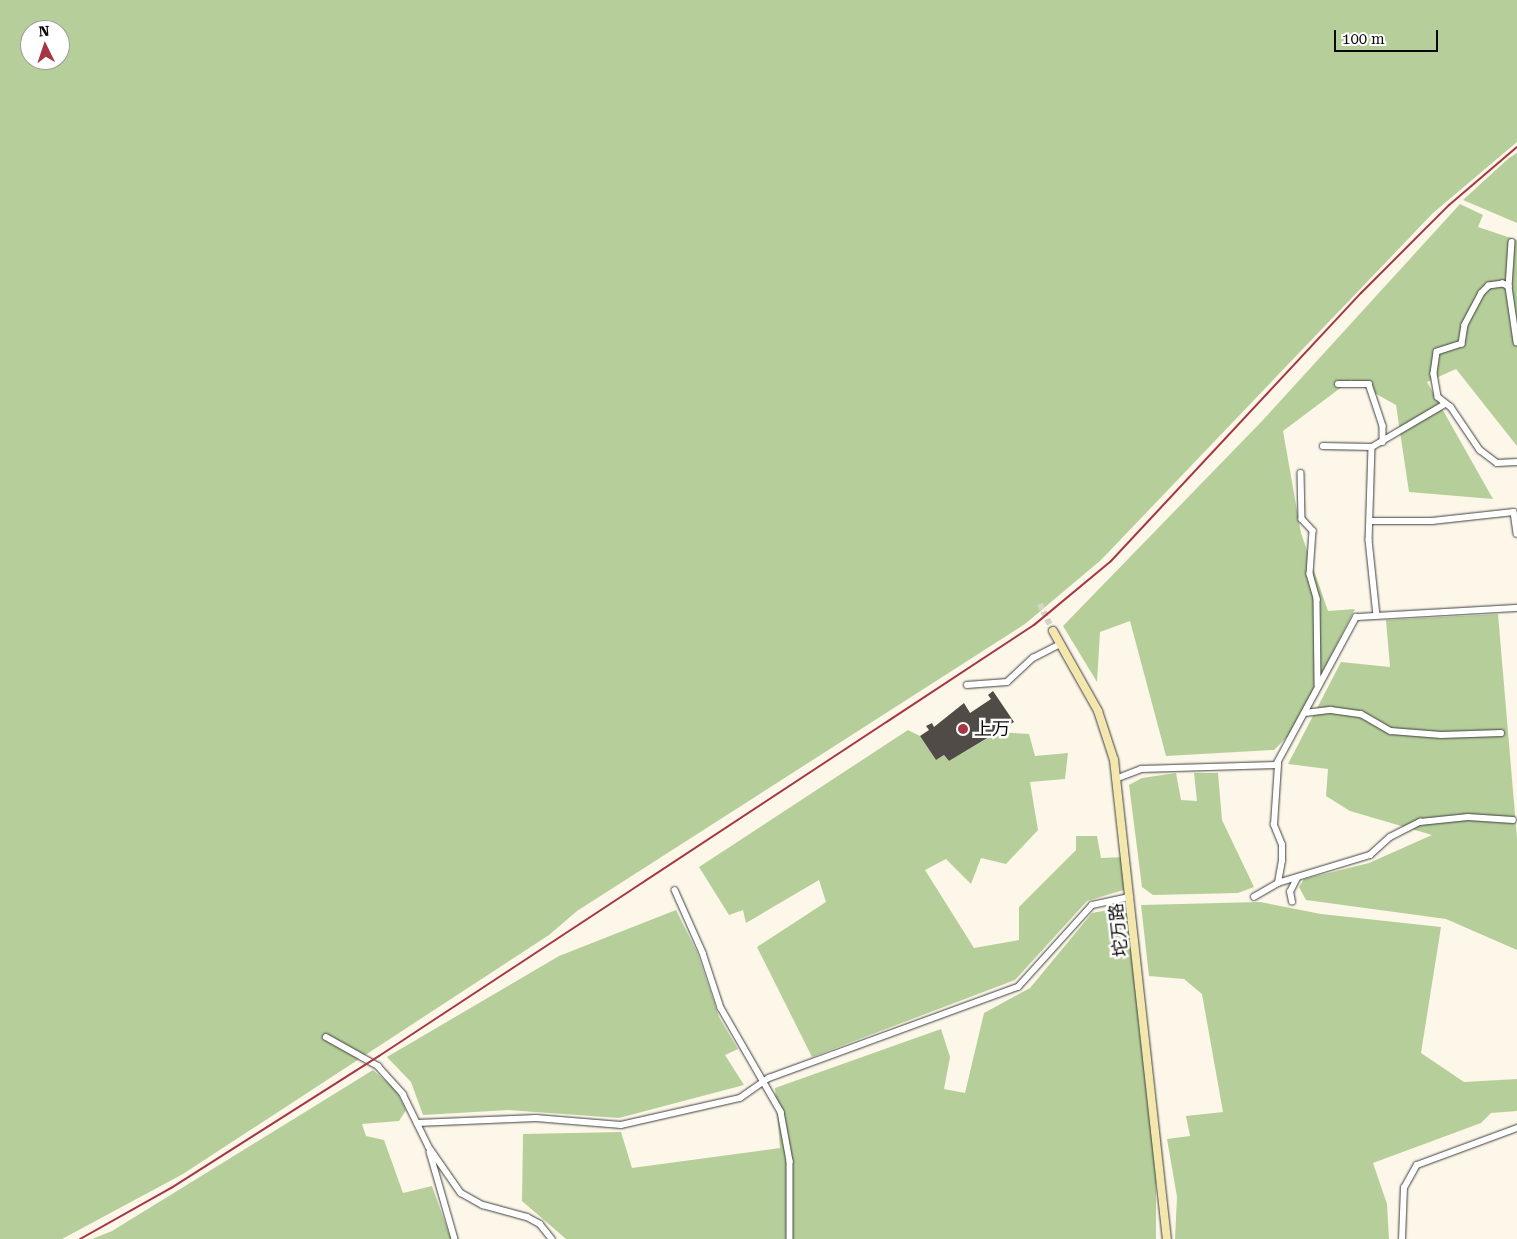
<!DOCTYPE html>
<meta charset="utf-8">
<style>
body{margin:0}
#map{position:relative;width:1517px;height:1239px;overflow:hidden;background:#fcf7e9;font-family:"Roboto Serif","Noto Sans SC",serif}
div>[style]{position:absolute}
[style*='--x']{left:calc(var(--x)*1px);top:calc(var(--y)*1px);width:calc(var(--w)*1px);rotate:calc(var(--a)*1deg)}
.forest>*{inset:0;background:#b6cf9a}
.building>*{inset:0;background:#514b48}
.street-tunnel>*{height:5.5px;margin-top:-2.75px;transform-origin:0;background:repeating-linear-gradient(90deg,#d8d3c8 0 5.5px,transparent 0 8.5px)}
.roads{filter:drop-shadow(0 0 1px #3d3d3d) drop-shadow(0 0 1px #3d3d3d)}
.street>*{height:5.5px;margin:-2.75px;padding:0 2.75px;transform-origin:2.75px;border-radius:2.75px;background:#fff}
.secondary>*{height:8px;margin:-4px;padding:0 4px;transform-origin:4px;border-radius:4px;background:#f3e7ad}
.rail>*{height:2px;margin:-1px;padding:0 1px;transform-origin:1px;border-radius:1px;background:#a53643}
.dots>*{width:14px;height:14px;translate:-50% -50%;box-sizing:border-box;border:2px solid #fff;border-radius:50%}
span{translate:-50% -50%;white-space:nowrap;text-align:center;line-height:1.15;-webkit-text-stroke:5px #fff;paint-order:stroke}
.poi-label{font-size:18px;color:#0a0a0a}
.left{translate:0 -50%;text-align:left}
.street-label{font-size:18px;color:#0a0a0a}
.north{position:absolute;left:20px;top:20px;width:50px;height:50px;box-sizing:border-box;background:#fff;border:1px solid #9d9d9d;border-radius:50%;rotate:356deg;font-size:14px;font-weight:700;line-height:20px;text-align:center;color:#0a0a0a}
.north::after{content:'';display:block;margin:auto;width:18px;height:22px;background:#a53643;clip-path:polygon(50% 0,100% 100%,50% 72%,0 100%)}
.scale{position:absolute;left:1334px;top:30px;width:104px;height:22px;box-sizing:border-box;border:2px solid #0a0a0a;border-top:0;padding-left:6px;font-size:15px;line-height:18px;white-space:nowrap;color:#0a0a0a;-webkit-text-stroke:4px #fff;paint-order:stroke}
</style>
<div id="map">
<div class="forest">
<i style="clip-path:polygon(evenodd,0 0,1517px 0,1517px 142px,1433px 213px,1101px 560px,1025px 624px,577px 911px,549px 935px,183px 1174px,62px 1239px,0 1239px,0 0,30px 30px,60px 30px,60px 60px,30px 60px,30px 30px)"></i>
<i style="clip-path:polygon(1517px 153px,1517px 223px,1463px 200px,1509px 158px)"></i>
<i style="clip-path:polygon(1460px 204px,1483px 215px,1478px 227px,1517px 240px,1517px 446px,1456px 369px,1427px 382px,1493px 499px,1409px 492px,1396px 405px,1351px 380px,1283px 431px,1301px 533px,1328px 611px,1355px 609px,1291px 733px,1274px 750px,1166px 756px,1130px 621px,1100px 632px,1097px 682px,1063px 626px,1263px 420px)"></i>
<i style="clip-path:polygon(1498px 614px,1517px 838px,1517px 950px,1446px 919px,1306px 900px,1299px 887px,1304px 879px,1369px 863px,1432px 835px,1350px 811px,1326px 796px,1328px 769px,1288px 764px,1341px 662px,1390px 667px,1386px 620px)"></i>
<i style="clip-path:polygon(908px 730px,920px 736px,936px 760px,944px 755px,949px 761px,998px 732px,1029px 734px,1035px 756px,1068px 753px,1065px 779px,1030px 782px,1038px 830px,1006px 864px,981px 858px,971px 884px,946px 859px,925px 870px,974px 948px,1019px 940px,1019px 907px,1076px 850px,1076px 836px,1097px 836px,1101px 858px,1125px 857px,1127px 889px,1087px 901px,1015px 980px,812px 1057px,757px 947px,826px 902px,819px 880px,746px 923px,743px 910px,729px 915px,699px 867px)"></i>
<i style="clip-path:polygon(1176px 773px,1181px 800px,1197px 801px,1194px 773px,1218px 773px,1222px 820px,1254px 887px,1238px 893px,1153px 895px,1142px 887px,1129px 785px,1142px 778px)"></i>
<i style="clip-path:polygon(1260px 902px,1321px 914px,1441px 927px,1421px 1053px,1464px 1082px,1517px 1079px,1517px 1111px,1491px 1113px,1481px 1123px,1373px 1163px,1387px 1204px,1389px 1239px,1175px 1239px,1177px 1197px,1167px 1139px,1190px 1136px,1186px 1116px,1223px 1112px,1202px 994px,1184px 979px,1149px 976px,1141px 905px)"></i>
<i style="clip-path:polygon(1129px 906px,1156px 1157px,1156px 1239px,566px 1239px,522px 1201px,523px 1134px,621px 1132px,632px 1168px,780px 1148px,775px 1088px,941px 1029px,950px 1057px,944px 1089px,965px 1093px,984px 1013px,1030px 988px,1092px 913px)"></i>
<i style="clip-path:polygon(676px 910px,697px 952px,719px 1017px,738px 1049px,725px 1055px,744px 1085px,619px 1118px,508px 1110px,423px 1115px,411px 1082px,387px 1057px,559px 956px)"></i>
<i style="clip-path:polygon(373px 1070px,396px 1090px,406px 1110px,399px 1121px,362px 1124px,366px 1136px,384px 1140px,403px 1193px,432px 1186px,451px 1239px,92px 1239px,112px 1231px)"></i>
</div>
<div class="building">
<i style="clip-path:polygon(993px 691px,1014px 722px,949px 761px,944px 755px,936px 760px,920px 736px,929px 730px,926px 726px,932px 723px,934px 727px,964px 703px,970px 713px,991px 699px,988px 695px)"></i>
</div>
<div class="street-tunnel">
<i style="--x:1040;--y:604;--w:30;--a:64"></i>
</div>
<div class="roads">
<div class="street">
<i style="--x:1512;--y:242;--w:45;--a:93.8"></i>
<i style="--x:1509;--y:287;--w:56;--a:81.7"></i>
<i style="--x:1509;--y:287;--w:7;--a:-153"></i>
<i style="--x:1503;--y:284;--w:14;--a:172"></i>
<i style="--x:1489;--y:286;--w:10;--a:135"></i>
<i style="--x:1482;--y:293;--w:36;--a:118"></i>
<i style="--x:1465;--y:325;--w:19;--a:99"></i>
<i style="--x:1462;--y:344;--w:26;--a:162"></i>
<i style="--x:1437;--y:352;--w:22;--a:98"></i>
<i style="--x:1434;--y:374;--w:23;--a:80"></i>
<i style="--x:1438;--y:397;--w:16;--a:38"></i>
<i style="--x:1451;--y:407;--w:52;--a:56"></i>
<i style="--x:1480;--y:450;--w:21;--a:37"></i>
<i style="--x:1497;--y:463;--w:20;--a:-3"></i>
<i style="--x:1338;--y:384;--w:31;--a:0"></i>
<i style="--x:1369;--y:384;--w:44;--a:71.6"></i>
<i style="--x:1383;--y:426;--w:16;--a:90"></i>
<i style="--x:1323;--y:446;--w:49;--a:1.2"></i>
<i style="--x:1372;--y:447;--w:85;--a:-30.5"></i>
<i style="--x:1372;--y:447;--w:93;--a:91.8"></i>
<i style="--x:1369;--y:540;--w:76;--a:84"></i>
<i style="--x:1301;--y:473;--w:46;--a:88.8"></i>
<i style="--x:1302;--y:519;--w:16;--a:47"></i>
<i style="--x:1313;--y:531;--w:43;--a:94"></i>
<i style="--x:1310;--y:574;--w:26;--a:74"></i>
<i style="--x:1317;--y:599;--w:86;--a:89.3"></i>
<i style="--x:1370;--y:521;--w:62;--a:0"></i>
<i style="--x:1432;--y:521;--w:82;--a:-6.3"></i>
<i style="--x:1514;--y:512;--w:22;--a:82"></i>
<i style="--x:967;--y:685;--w:40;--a:-4.3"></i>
<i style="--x:1007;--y:682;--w:35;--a:-43"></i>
<i style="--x:1033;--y:658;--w:31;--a:-27"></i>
<i style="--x:1305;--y:713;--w:26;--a:-7"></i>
<i style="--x:1331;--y:710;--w:30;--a:8"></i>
<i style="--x:1361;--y:714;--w:34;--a:30"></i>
<i style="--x:1391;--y:731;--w:50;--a:4.6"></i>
<i style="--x:1441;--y:735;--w:60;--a:-1.9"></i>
<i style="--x:1118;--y:778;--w:25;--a:-21"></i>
<i style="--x:1141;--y:769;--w:135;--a:-1.7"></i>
<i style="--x:1276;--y:765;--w:168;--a:-61.6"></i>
<i style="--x:1356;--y:617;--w:161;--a:-3.2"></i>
<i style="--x:1278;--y:883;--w:22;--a:-80"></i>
<i style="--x:1282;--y:861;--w:16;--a:-90"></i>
<i style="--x:1282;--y:845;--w:22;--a:-112"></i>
<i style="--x:1274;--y:825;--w:61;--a:-86.2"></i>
<i style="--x:675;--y:890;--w:69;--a:66"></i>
<i style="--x:703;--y:953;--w:58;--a:71.9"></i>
<i style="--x:721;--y:1008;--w:120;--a:60"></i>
<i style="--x:781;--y:1112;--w:50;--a:79.6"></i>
<i style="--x:790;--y:1161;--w:78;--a:90"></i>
<i style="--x:1254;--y:897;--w:28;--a:-30"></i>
<i style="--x:1278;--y:883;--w:96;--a:-16.9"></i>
<i style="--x:1370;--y:855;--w:27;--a:-42"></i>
<i style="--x:1390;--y:837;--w:34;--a:-27"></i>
<i style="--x:1420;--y:822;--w:48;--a:-5.9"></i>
<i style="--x:1468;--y:817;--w:45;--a:3.8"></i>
<i style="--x:1292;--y:902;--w:10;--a:-101"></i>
<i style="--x:1290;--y:892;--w:16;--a:-63"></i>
<i style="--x:326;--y:1037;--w:60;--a:29.1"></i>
<i style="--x:378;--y:1066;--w:38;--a:48"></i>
<i style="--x:403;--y:1094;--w:59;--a:63.9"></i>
<i style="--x:429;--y:1147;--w:56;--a:55.2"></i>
<i style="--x:461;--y:1193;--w:25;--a:29"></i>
<i style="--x:483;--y:1205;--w:46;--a:15.3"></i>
<i style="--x:527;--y:1217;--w:15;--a:28"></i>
<i style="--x:540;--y:1224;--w:19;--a:51"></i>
<i style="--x:417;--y:1123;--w:119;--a:-2.4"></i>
<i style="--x:536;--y:1118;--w:85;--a:4.7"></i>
<i style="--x:621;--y:1125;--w:122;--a:-12.8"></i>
<i style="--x:740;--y:1098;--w:35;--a:-35"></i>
<i style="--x:769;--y:1078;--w:265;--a:-20.1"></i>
<i style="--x:1018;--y:987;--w:110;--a:-47.9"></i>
<i style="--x:1092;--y:905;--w:39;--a:-12"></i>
<i style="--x:430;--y:1152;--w:91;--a:74"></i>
<i style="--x:1402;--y:1239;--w:51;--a:-87.8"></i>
<i style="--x:1404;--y:1188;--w:26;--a:-61"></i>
<i style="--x:1417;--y:1165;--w:107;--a:-20.3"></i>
</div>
<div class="secondary">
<i style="--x:1053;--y:631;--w:92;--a:60.6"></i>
<i style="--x:1098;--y:711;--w:52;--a:71.9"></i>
<i style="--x:1114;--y:760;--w:482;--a:83.7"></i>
</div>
</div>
<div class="rail">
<i style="--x:80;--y:1239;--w:104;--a:-29.3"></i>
<i style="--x:171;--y:1188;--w:246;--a:-32.4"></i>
<i style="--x:379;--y:1056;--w:784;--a:-33.35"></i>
<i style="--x:1034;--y:625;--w:100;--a:-39.7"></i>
<i style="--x:1111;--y:561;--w:367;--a:-47"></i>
<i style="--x:1361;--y:293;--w:124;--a:-45"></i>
<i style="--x:1449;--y:205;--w:89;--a:-40.5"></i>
</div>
<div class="dots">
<i style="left:963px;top:729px;background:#a53643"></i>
</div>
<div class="poi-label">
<span class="left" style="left:974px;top:729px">上万</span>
</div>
<div class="street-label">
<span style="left:1119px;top:930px;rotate:-96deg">坨万路</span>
</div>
<div class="north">N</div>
<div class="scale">100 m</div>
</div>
